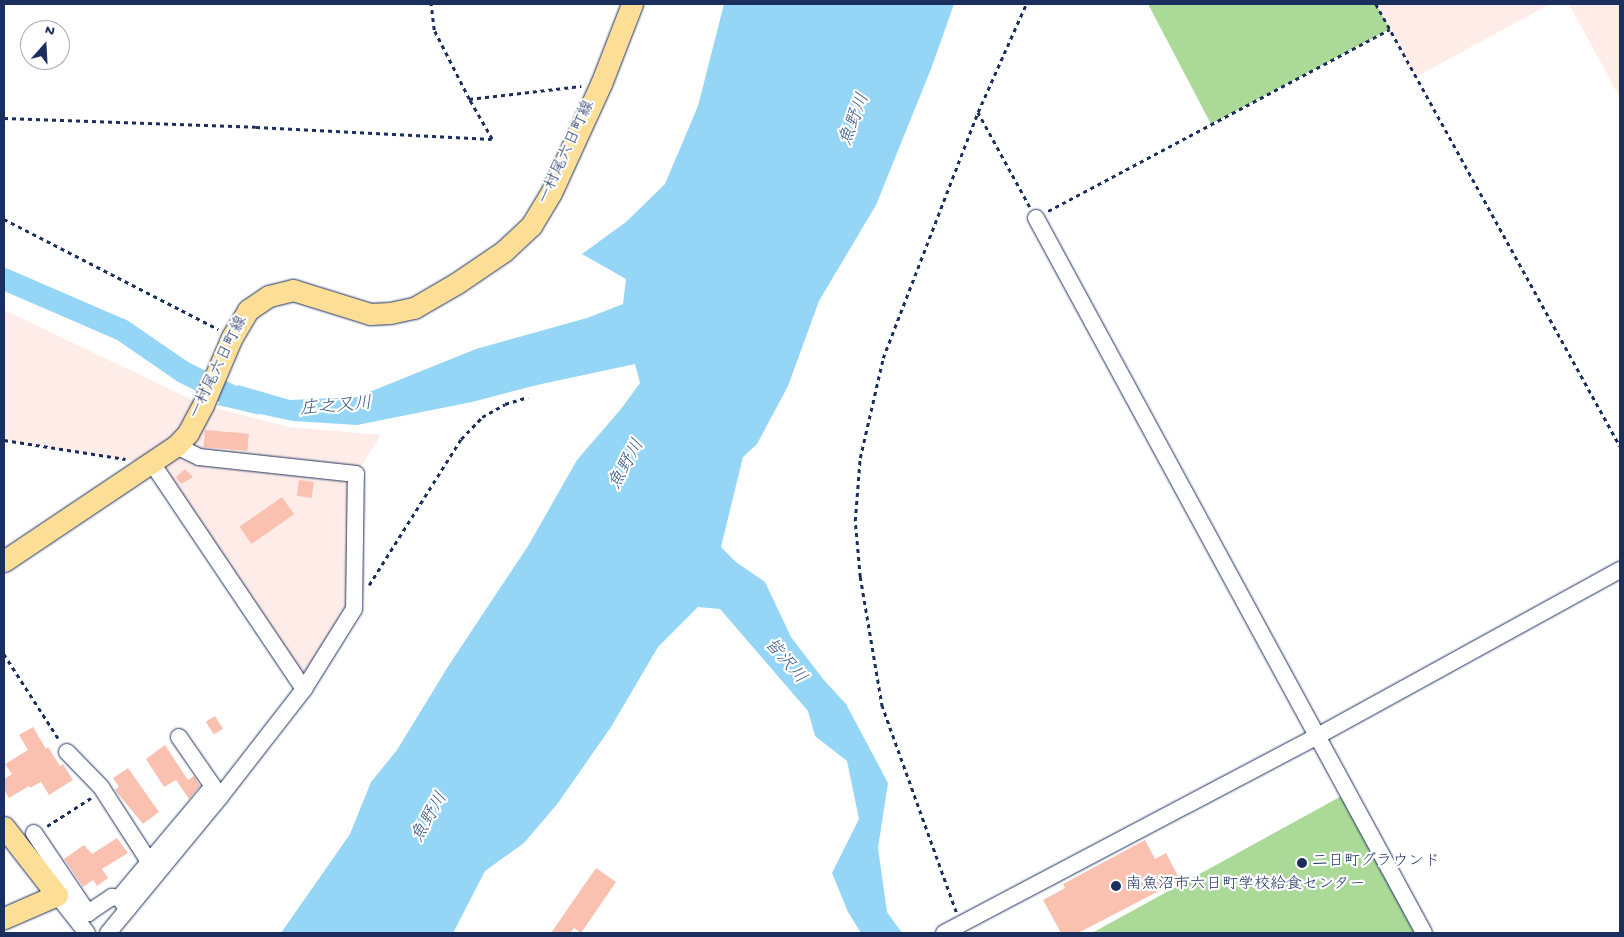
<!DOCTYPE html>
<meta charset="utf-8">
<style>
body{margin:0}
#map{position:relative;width:1624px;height:937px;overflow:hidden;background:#fff;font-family:"Gochi Hand","Klee One",sans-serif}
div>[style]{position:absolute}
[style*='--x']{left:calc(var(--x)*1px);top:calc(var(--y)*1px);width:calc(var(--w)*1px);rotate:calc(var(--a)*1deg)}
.built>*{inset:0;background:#feece8}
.green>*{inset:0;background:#abd998}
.water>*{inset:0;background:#95d6f7}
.river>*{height:22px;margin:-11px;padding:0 11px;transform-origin:11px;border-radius:11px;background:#95d6f7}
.building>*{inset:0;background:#fac1b1;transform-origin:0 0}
.path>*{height:2.5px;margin-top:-1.25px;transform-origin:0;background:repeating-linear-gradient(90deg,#1b2f5e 0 4px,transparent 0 8px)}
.roads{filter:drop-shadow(0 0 1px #1b2f5e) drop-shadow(0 0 1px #1b2f5e)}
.minor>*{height:16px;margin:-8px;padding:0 8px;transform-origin:8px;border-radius:8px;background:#fff}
.major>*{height:21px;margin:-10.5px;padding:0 10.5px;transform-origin:10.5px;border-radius:10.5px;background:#fcde96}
.dots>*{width:14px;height:14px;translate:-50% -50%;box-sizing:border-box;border:2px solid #fff;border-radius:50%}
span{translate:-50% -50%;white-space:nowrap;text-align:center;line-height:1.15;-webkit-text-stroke:4.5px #fff;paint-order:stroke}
.street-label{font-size:16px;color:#1b2f5e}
.poi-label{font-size:16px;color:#1b2f5e}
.left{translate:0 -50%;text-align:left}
.water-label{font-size:18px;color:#3a5984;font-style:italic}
.frame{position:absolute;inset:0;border:5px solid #1b2f5e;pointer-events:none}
.north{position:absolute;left:20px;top:20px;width:50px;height:50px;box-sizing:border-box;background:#fff;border:1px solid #a4acbf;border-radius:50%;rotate:19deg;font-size:14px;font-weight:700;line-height:20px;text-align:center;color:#1b2f5e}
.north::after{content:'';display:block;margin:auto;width:18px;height:22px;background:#1b2f5e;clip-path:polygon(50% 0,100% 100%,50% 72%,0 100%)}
</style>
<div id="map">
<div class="built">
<i style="clip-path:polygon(1376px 4px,1550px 4px,1416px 77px)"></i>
<i style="clip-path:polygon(1569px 4px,1620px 4px,1620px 98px)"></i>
<i style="clip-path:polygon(4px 310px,203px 405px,289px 427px,381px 435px,356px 474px,354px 609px,304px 689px,152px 464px,4px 440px)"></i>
</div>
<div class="green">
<i style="clip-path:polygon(1148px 4px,1376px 4px,1390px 29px,1211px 124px)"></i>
<i style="clip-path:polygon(1347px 793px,1424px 933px,1092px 933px)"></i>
</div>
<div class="water">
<i style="clip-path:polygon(724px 4px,954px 4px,931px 69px,876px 205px,819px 301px,788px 386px,757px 444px,743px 457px,721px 547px,736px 562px,765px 582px,791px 637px,823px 679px,846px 704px,888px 783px,878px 848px,887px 912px,902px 933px,861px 933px,848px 912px,832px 873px,859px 819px,847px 761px,815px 736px,808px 711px,720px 609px,698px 607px,658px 647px,611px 727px,558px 803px,524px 843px,485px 871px,453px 933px,281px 933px,350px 834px,371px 782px,397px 750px,449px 665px,528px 546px,577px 460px,621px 409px,640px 383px,635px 364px,537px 385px,472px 402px,357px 425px,293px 421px,217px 405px,238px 385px,290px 400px,357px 397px,476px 349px,587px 318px,623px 304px,626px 279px,582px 254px,626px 222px,665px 184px,698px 106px)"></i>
</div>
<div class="river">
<i style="--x:4;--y:279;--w:129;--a:23.4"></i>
<i style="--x:122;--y:330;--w:74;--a:34.5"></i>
<i style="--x:183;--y:372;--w:57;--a:26.1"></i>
<i style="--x:234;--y:397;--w:24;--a:15"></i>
</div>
<div class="building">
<i style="left:205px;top:430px;width:44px;height:17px;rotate:5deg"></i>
<i style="clip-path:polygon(185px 469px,193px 477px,181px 484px,176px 477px)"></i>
<i style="left:299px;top:480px;width:15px;height:16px;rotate:8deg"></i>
<i style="left:282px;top:497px;width:21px;height:52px;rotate:55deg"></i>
<i style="left:215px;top:716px;width:15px;height:11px;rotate:58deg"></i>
<i style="clip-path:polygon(33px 727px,46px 749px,48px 747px,60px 766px,63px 764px,73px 780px,49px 795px,41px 782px,30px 788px,29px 786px,9px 798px,4px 790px,4px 779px,12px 774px,5px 764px,28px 750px,19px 735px)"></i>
<i style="clip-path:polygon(165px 745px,188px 780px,194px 776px,200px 786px,189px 799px,176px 780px,164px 787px,146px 759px)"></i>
<i style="clip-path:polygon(128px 768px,159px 812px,143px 824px,115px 790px,119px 787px,113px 778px)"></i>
<i style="clip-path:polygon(117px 838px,128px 853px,102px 869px,108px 878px,97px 886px,93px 880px,83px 887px,64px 859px,84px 845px,92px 854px)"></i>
<i style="clip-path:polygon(1145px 840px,1155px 859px,1166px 853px,1180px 880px,1078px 933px,1061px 933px,1043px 900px,1065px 888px,1063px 884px)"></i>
<i style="clip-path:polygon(596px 868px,616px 882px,581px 933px,574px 928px,570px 933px,551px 933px)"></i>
</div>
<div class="path">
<i style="--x:1376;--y:4;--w:505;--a:61.1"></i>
<i style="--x:469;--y:99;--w:113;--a:-6.6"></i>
<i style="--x:978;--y:112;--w:108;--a:61.3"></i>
<i style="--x:4;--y:118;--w:252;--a:2"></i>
<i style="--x:256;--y:127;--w:236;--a:2.9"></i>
<i style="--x:492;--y:139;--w:46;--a:-119.9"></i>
<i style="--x:469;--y:99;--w:77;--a:-116.9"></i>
<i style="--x:434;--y:30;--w:26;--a:-97"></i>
<i style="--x:1048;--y:211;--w:387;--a:-28"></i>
<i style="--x:4;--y:219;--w:241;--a:27.2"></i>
<i style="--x:4;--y:440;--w:123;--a:8.9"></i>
<i style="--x:369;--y:585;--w:173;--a:-57.8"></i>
<i style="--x:461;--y:439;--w:30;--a:-46"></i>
<i style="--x:482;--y:417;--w:26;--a:-29"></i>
<i style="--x:505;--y:404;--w:24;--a:-17"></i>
<i style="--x:4;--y:654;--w:103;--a:57.2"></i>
<i style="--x:47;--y:826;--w:52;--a:-32.5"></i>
<i style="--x:956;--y:912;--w:218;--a:-109.8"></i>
<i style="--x:882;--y:707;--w:132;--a:-99.6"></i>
<i style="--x:860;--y:577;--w:56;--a:-95.1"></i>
<i style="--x:855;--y:521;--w:63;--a:-85.5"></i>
<i style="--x:860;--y:458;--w:103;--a:-77"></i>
<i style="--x:883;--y:358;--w:264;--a:-68.9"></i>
<i style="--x:978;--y:112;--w:118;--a:-66"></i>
</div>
<div class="roads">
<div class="minor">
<i style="--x:1036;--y:218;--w:813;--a:61.51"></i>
<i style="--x:152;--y:463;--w:272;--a:56.1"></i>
<i style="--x:179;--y:737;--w:70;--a:55.4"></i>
<i style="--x:67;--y:752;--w:49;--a:45.8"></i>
<i style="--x:101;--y:787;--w:103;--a:57.2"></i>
<i style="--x:34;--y:833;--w:97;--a:56"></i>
<i style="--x:88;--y:913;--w:29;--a:-34"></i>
<i style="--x:112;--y:897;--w:7;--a:8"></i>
<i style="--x:119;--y:898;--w:14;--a:51"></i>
<i style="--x:57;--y:895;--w:48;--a:51.7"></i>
<i style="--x:119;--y:898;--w:146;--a:-50"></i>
<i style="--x:108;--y:933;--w:176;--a:-50.5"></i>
<i style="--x:220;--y:797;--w:137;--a:-52.1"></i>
<i style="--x:304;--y:689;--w:94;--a:-58"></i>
<i style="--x:354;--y:609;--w:135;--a:-89.2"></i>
<i style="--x:356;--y:474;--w:158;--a:-173.8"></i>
<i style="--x:199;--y:457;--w:25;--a:-154"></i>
<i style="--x:944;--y:933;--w:420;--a:-27.8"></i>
<i style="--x:1316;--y:737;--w:347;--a:-28.8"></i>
</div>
<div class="major">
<i style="--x:4;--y:561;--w:207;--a:-33.8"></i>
<i style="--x:176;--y:446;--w:18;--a:-47"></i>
<i style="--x:188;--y:433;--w:32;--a:-62"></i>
<i style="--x:203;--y:405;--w:74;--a:-66.9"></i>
<i style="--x:232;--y:337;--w:31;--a:-59"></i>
<i style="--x:248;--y:310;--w:25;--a:-34"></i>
<i style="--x:269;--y:296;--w:25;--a:-14"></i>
<i style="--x:293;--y:290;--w:81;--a:17.3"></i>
<i style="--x:370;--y:314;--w:20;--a:-3"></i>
<i style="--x:390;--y:313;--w:25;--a:-12"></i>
<i style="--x:414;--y:308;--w:50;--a:-30.2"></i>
<i style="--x:457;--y:283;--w:57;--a:-34.2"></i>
<i style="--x:504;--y:251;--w:37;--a:-43"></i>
<i style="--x:531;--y:226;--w:39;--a:-59"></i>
<i style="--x:551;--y:193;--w:120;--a:-65.4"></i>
<i style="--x:601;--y:84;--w:86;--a:-68.8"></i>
<i style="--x:4;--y:827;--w:86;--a:52.1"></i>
<i style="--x:57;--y:895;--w:58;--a:156.5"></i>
</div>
</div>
<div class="dots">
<i style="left:1302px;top:863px;background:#1b2f5e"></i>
<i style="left:1116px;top:886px;background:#1b2f5e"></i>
</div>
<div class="street-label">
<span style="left:568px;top:153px;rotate:-65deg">一村尾六日町線</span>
<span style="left:220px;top:368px;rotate:-64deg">一村尾六日町線</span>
</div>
<div class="poi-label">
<span class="left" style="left:1312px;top:863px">二日町グラウンド</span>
<span class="left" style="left:1126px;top:886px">南魚沼市六日町学校給食センター</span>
</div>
<div class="water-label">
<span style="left:856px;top:120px;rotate:-69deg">魚野川</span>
<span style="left:336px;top:408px;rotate:-5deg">庄之又川</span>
<span style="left:628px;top:465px;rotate:-61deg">魚野川</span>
<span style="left:784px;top:662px;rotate:49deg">皆沢川</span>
<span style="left:431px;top:818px;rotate:-60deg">魚野川</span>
</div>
<div class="frame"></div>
<div class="north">N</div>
</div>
